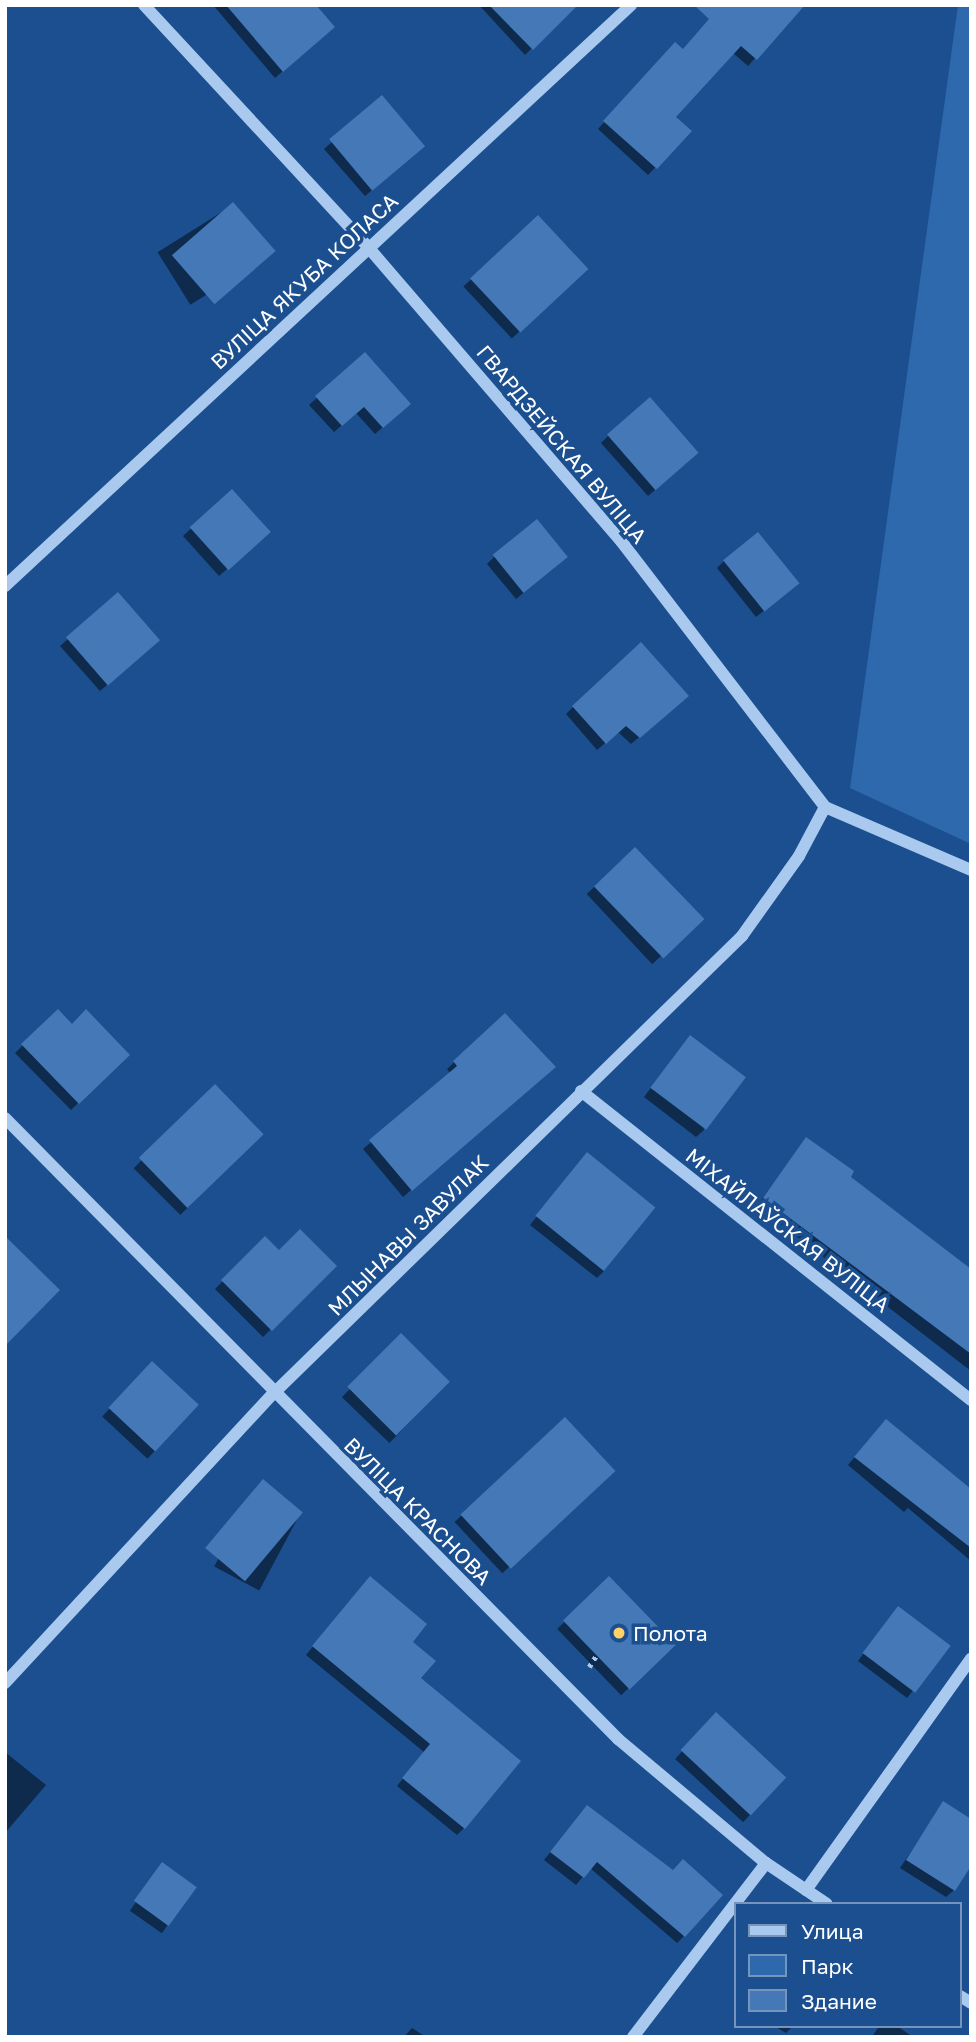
<!DOCTYPE html>
<meta charset="utf-8">
<style>
body{margin:0}
#map{position:relative;width:976px;height:2042px;overflow:hidden;background:#1b4f8f;font-family:"Golos Text",sans-serif}
div>[style]{position:absolute}
[style*='--x']{left:calc(var(--x)*1px);top:calc(var(--y)*1px);width:calc(var(--w)*1px);rotate:calc(var(--a)*1deg)}
.green>*{inset:0;background:#2e69ad}
.shadow>*{inset:0;background:#0007;transform-origin:0 0}
.building>*{inset:0;background:#4478b7;transform-origin:0 0}
.path>*{height:4.5px;margin-top:-2.25px;transform-origin:0;background:repeating-linear-gradient(90deg,#a9c9ee 0 3.5px,transparent 0 8.5px)}
.minor>*{height:12px;margin:-6px;padding:0 6px;transform-origin:6px;border-radius:6px;background:#a9c9ee}
.dots>*{width:19px;height:19px;translate:-50% -50%;box-sizing:border-box;border:4px solid #1b4f8f;border-radius:50%}
span{translate:-50% -50%;white-space:nowrap;text-align:center;line-height:1.15;-webkit-text-stroke:7px #1b4f8f;paint-order:stroke}
.street-label{font-size:21px;color:#fff}
.poi-label{font-size:21px;color:#fff}
.left{translate:0 -50%;text-align:left}
.frame{position:absolute;inset:0;border:7px solid #fff;pointer-events:none}
.legend{position:absolute;left:734px;top:1902px;width:228px;height:126px;box-sizing:border-box;background:#1b4f8f;border:2px solid #7695bc;margin:0;padding:9px 12px;list-style:none;font-size:21px;color:#fff}
.legend li{display:flex;align-items:center;gap:14px;height:35px}
.legend b{width:35px;border:2px solid #7695bc}
</style>
<div id="map">
<div class="green">
<i style="clip-path:polygon(958px 5px,971px 5px,971px 844px,850px 788px)"></i>
</div>
<div class="shadow">
<i style="clip-path:polygon(213px 5px,312px 5px,325px 34px,275px 78px)"></i>
<i style="clip-path:polygon(479px 5px,575px 5px,525px 55px)"></i>
<i style="clip-path:polygon(802px 5px,748px 66px,733px 53px,674px 117px,690px 131px,648px 175px,598px 129px,668px 52px,682px 51px)"></i>
<i style="clip-path:polygon(382px 98px,416px 153px,365px 196px,324px 149px)"></i>
<i style="left:233px;top:205px;width:62px;height:89px;rotate:58deg"></i>
<i style="left:538px;top:217px;width:71px;height:102px;rotate:47deg"></i>
<i style="clip-path:polygon(365px 355px,401px 411px,375px 434px,356px 413px,334px 432px,309px 405px)"></i>
<i style="clip-path:polygon(608px 436px,690px 460px,648px 496px,601px 443px)"></i>
<i style="clip-path:polygon(232px 491px,261px 539px,219px 576px,183px 536px)"></i>
<i style="clip-path:polygon(494px 557px,559px 564px,516px 599px,487px 564px)"></i>
<i style="clip-path:polygon(724px 561px,790px 590px,756px 617px,717px 568px)"></i>
<i style="clip-path:polygon(68px 639px,151px 647px,100px 691px,60px 646px)"></i>
<i style="clip-path:polygon(679px 703px,631px 744px,618px 732px,597px 750px,566px 714px,573px 707px)"></i>
<i style="left:635px;top:849px;width:96px;height:66px;rotate:47deg"></i>
<i style="clip-path:polygon(58px 1011px,71px 1026px,128px 1055px,71px 1110px,15px 1053px)"></i>
<i style="clip-path:polygon(505px 1015px,546px 1074px,403px 1197px,363px 1149px,451px 1074px,447px 1069px)"></i>
<i style="clip-path:polygon(683px 1045px,704px 1130px,696px 1137px,644px 1097px)"></i>
<i style="left:215px;top:1087px;width:66px;height:115px;rotate:45deg"></i>
<i style="clip-path:polygon(806px 1140px,971px 1277px,971px 1371px,757px 1206px)"></i>
<i style="clip-path:polygon(580px 1162px,604px 1271px,597px 1278px,530px 1225px)"></i>
<i style="clip-path:polygon(265px 1239px,279px 1253px,335px 1266px,263px 1337px,215px 1289px)"></i>
<i style="left:401px;top:1336px;width:66px;height:85px;rotate:44deg"></i>
<i style="left:152px;top:1363px;width:62px;height:73px;rotate:43deg"></i>
<i style="left:565px;top:1419px;width:70px;height:151px;rotate:47deg"></i>
<i style="clip-path:polygon(879px 1428px,971px 1491px,971px 1561px,908px 1508px,904px 1512px,848px 1465px)"></i>
<i style="left:256px;top:1488px;width:51px;height:89px;rotate:28deg"></i>
<i style="left:609px;top:1579px;width:92px;height:72px;rotate:46deg"></i>
<i style="clip-path:polygon(363px 1586px,410px 1642px,464px 1828px,457px 1835px,397px 1786px,424px 1752px,306px 1655px)"></i>
<i style="clip-path:polygon(891px 1616px,948px 1646px,907px 1698px,858px 1661px)"></i>
<i style="left:716px;top:1715px;width:93px;height:60px;rotate:43deg"></i>
<i style="clip-path:polygon(5px 1752px,46px 1785px,5px 1833px)"></i>
<i style="clip-path:polygon(943px 1804px,954px 1890px,946px 1897px,900px 1868px)"></i>
<i style="clip-path:polygon(587px 1807px,684px 1936px,677px 1943px,590px 1868px,576px 1885px,544px 1860px)"></i>
<i style="left:162px;top:1865px;width:39px;height:56px;rotate:35deg"></i>
<i style="clip-path:polygon(774px 2026px,793px 2026px,786px 2033px)"></i>
<i style="clip-path:polygon(879px 2026px,897px 2026px,913px 2037px,872px 2037px)"></i>
<i style="clip-path:polygon(412px 2028px,426px 2037px,404px 2037px)"></i>
</div>
<div class="building">
<i style="clip-path:polygon(226px 5px,316px 5px,335px 27px,283px 72px)"></i>
<i style="clip-path:polygon(489px 5px,578px 5px,533px 50px)"></i>
<i style="clip-path:polygon(694px 5px,805px 5px,757px 60px,741px 46px,676px 117px,692px 131px,657px 169px,603px 121px,675px 42px,683px 49px,709px 19px)"></i>
<i style="left:382px;top:95px;width:67px;height:69px;rotate:50deg"></i>
<i style="left:233px;top:202px;width:65px;height:81px;rotate:49deg"></i>
<i style="left:538px;top:215px;width:74px;height:93px;rotate:47deg"></i>
<i style="clip-path:polygon(365px 352px,411px 404px,383px 428px,364px 407px,342px 426px,315px 396px)"></i>
<i style="left:650px;top:397px;width:74px;height:57px;rotate:49deg"></i>
<i style="left:232px;top:489px;width:58px;height:57px;rotate:48deg"></i>
<i style="left:537px;top:519px;width:49px;height:57px;rotate:51deg"></i>
<i style="left:758px;top:532px;width:66px;height:45px;rotate:51deg"></i>
<i style="left:118px;top:592px;width:64px;height:69px;rotate:49deg"></i>
<i style="clip-path:polygon(641px 642px,689px 696px,640px 738px,626px 726px,606px 744px,572px 706px)"></i>
<i style="left:635px;top:847px;width:100px;height:57px;rotate:46deg"></i>
<i style="clip-path:polygon(58px 1009px,72px 1024px,86px 1009px,130px 1055px,79px 1104px,21px 1044px)"></i>
<i style="clip-path:polygon(505px 1013px,556px 1067px,412px 1191px,369px 1140px,457px 1066px,453px 1061px)"></i>
<i style="left:690px;top:1035px;width:70px;height:66px;rotate:37deg"></i>
<i style="left:215px;top:1084px;width:70px;height:106px;rotate:46deg"></i>
<i style="clip-path:polygon(806px 1137px,854px 1171px,851px 1177px,971px 1269px,971px 1354px,763px 1198px)"></i>
<i style="left:587px;top:1152px;width:88px;height:82px;rotate:39deg"></i>
<i style="clip-path:polygon(300px 1229px,337px 1266px,272px 1331px,221px 1280px,265px 1236px,279px 1250px)"></i>
<i style="clip-path:polygon(5px 1236px,60px 1290px,5px 1346px)"></i>
<i style="left:401px;top:1333px;width:69px;height:76px;rotate:45deg"></i>
<i style="left:152px;top:1361px;width:64px;height:64px;rotate:43deg"></i>
<i style="left:565px;top:1417px;width:74px;height:143px;rotate:47deg"></i>
<i style="clip-path:polygon(886px 1419px,971px 1489px,971px 1548px,854px 1457px)"></i>
<i style="left:263px;top:1479px;width:52px;height:90px;rotate:40deg"></i>
<i style="clip-path:polygon(370px 1576px,427px 1624px,413px 1642px,436px 1661px,421px 1678px,521px 1761px,465px 1829px,402px 1778px,430px 1744px,312px 1646px)"></i>
<i style="left:609px;top:1576px;width:96px;height:64px;rotate:46deg"></i>
<i style="left:898px;top:1606px;width:66px;height:59px;rotate:37deg"></i>
<i style="left:716px;top:1712px;width:96px;height:52px;rotate:43deg"></i>
<i style="clip-path:polygon(943px 1801px,971px 1819px,971px 1866px,955px 1891px,906px 1860px)"></i>
<i style="clip-path:polygon(587px 1805px,673px 1870px,683px 1859px,723px 1895px,685px 1937px,597px 1862px,584px 1878px,550px 1852px)"></i>
<i style="left:162px;top:1862px;width:43px;height:48px;rotate:36deg"></i>
</div>
<div class="path">
<i style="--x:589;--y:1667;--w:13;--a:-58"></i>
</div>
<div class="minor">
<i style="--x:144;--y:5;--w:330;--a:47.2"></i>
<i style="--x:368;--y:247;--w:388;--a:49.3"></i>
<i style="--x:621;--y:541;--w:335;--a:52.5"></i>
<i style="--x:825;--y:807;--w:159;--a:23.3"></i>
<i style="--x:5;--y:586;--w:854;--a:-42.86"></i>
<i style="--x:581;--y:1091;--w:498;--a:38.4"></i>
<i style="--x:5;--y:1118;--w:873;--a:45.37"></i>
<i style="--x:618;--y:1739;--w:193;--a:40"></i>
<i style="--x:766;--y:1863;--w:73;--a:33.9"></i>
<i style="--x:5;--y:1683;--w:394;--a:-47.2"></i>
<i style="--x:273;--y:1394;--w:656;--a:-44.32"></i>
<i style="--x:742;--y:936;--w:98;--a:-54.5"></i>
<i style="--x:799;--y:856;--w:55;--a:-62"></i>
<i style="--x:806;--y:1890;--w:284;--a:-54.5"></i>
<i style="--x:960;--y:1996;--w:13;--a:32"></i>
<i style="--x:633;--y:2037;--w:219;--a:-52.6"></i>
</div>
<div class="dots">
<i style="left:619px;top:1633px;background:#ffd166"></i>
</div>
<div class="street-label">
<span style="left:304px;top:281px;rotate:-43deg">ВУЛІЦА ЯКУБА КОЛАСА</span>
<span style="left:562px;top:444px;rotate:50deg">ГВАРДЗЕЙСКАЯ ВУЛІЦА</span>
<span style="left:788px;top:1230px;rotate:38deg">МІХАЙЛАЎСКАЯ ВУЛІЦА</span>
<span style="left:408px;top:1235px;rotate:-45deg">МЛЫНАВЫ ЗАВУЛАК</span>
<span style="left:418px;top:1511px;rotate:45deg">ВУЛІЦА КРАСНОВА</span>
</div>
<div class="poi-label">
<span class="left" style="left:633px;top:1633px">Полота</span>
</div>
<div class="frame"></div>
<ul class="legend">
<li><b style="height:9px;background:#a9c9ee"></b>Улица</li>
<li><b style="height:19px;background:#2e69ad"></b>Парк</li>
<li><b style="height:19px;background:#4478b7"></b>Здание</li>
</ul>
</div>
